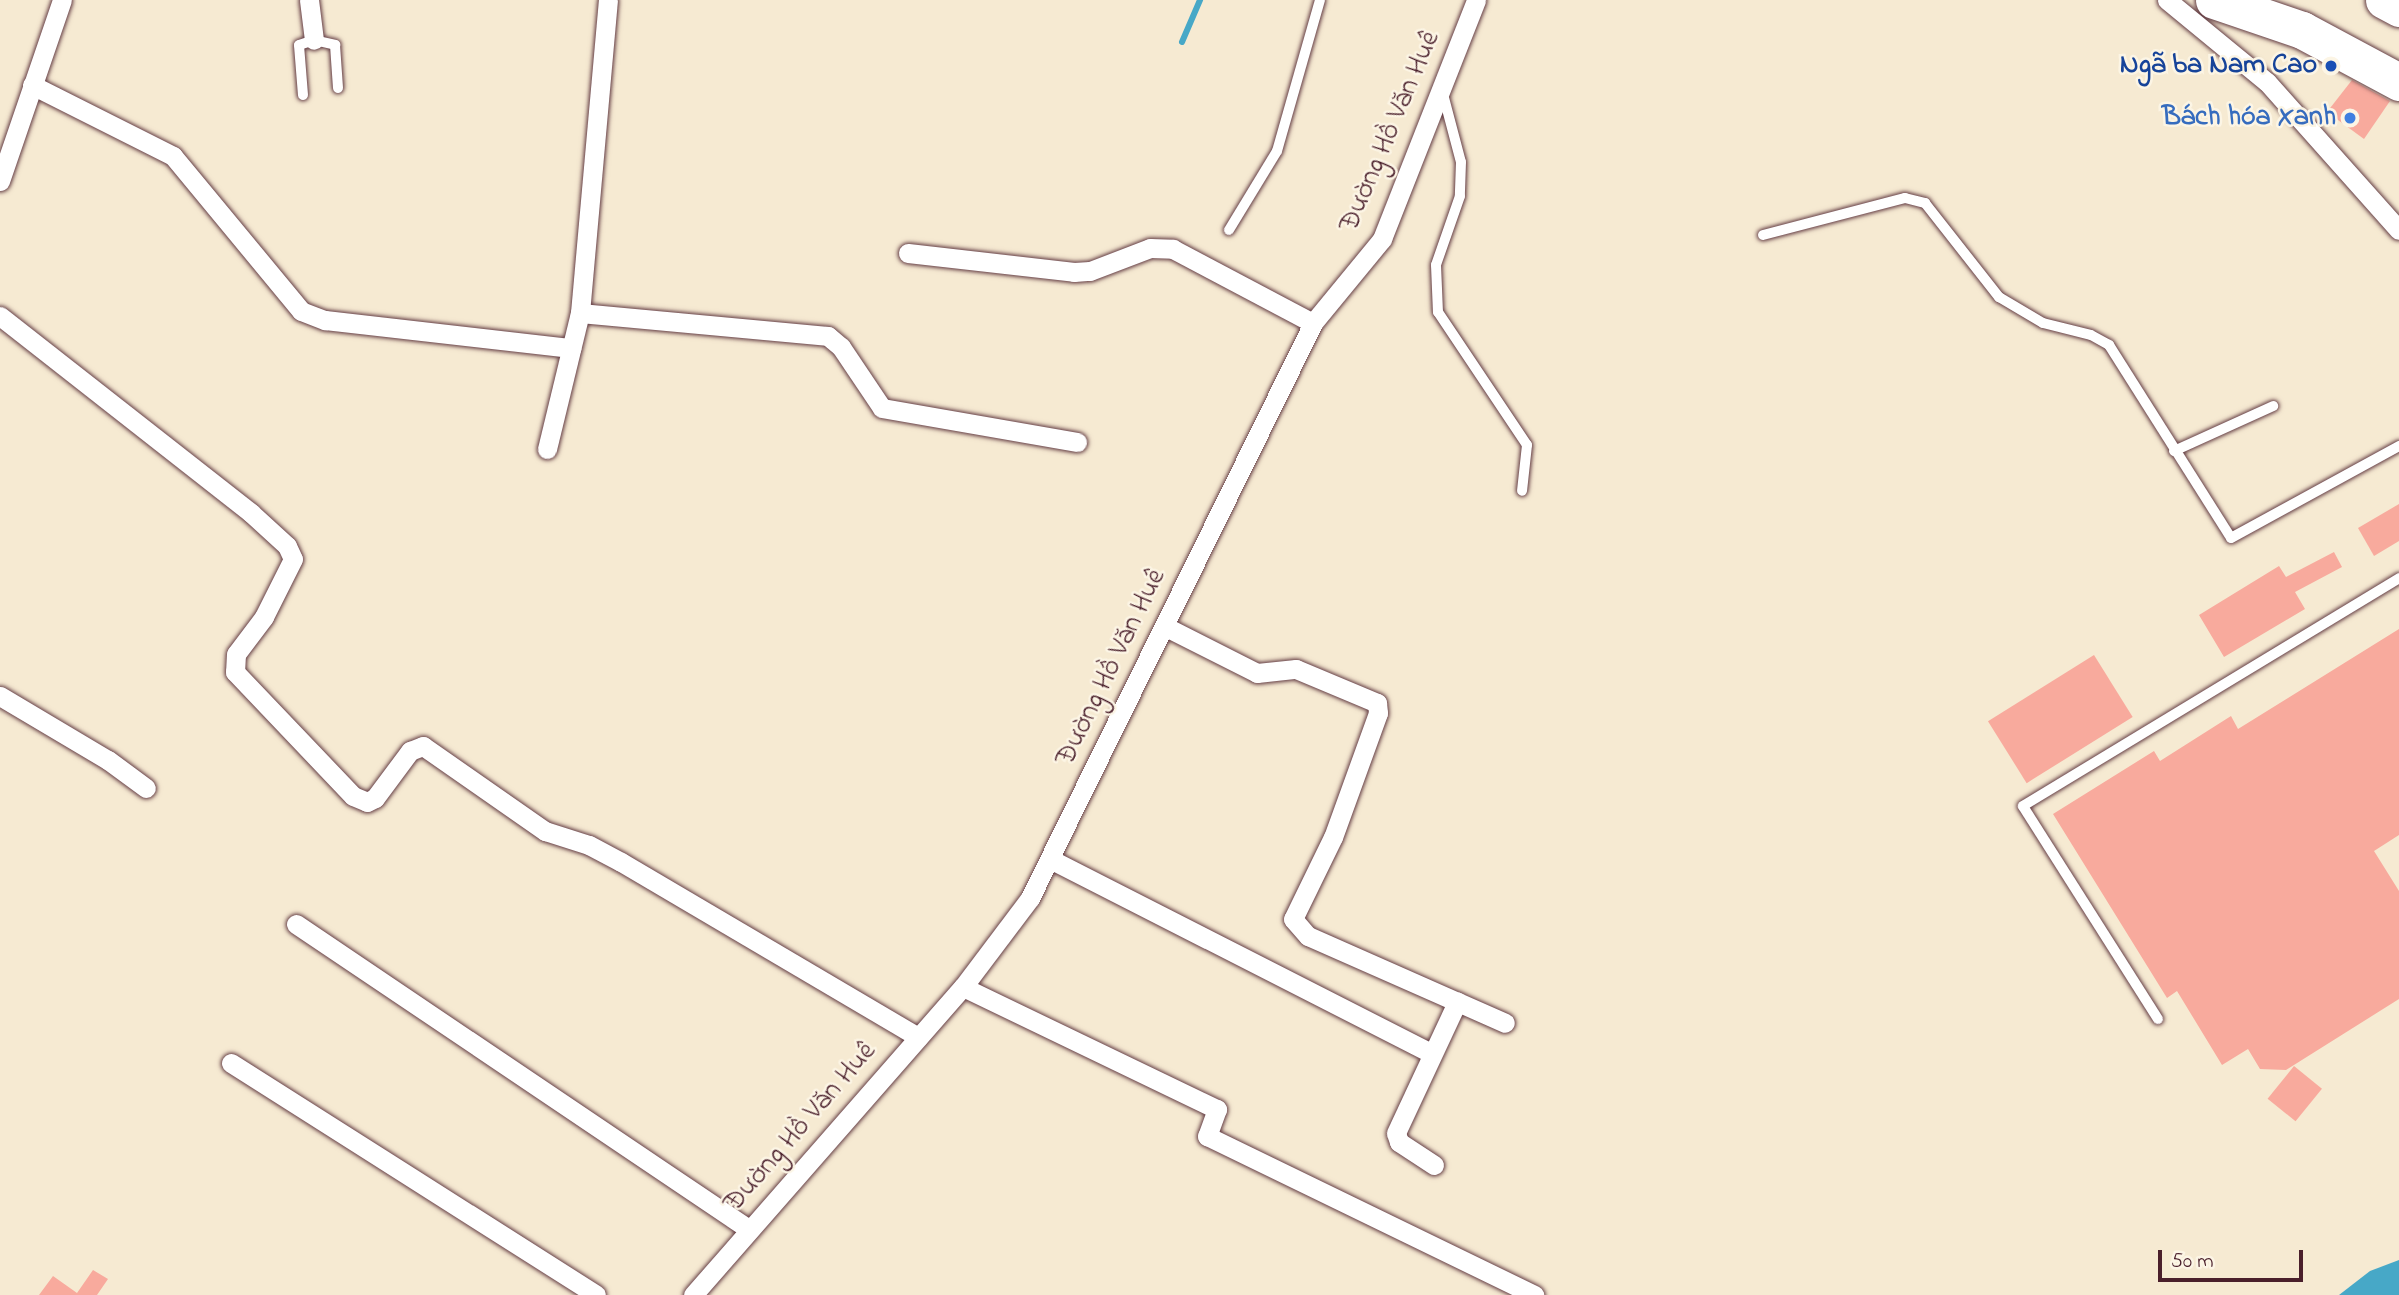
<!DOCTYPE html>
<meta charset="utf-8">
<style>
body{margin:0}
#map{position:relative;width:2399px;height:1295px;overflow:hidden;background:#f6ead2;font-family:"Indie Flower",sans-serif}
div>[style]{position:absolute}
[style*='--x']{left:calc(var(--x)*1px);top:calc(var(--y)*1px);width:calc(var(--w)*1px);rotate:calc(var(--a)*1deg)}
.water>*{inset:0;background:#47a8c7}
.stream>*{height:6px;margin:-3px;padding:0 3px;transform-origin:3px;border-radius:3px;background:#47a8c7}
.building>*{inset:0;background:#f8aa9d;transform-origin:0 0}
.roads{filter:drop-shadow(0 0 2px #643d44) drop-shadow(0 0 2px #643d44)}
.lane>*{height:10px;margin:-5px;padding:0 5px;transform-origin:5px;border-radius:5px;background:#fff}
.street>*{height:19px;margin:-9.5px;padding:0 9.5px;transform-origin:9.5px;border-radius:9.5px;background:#fff}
.highway>*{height:37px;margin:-18.5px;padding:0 18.5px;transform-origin:18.5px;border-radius:18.5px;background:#fff}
.dots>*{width:19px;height:19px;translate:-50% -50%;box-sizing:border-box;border:4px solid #fcf5e5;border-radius:50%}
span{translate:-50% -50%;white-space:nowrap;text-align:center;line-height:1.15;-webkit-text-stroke:5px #fcf5e5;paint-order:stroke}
.transit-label{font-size:28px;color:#164399;font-weight:700}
.right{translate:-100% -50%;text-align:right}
.shop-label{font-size:28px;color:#366cbe;font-weight:700}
.street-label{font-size:28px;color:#4a1f2b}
.scale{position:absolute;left:2158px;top:1250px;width:145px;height:32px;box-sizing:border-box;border:4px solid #4a1f2b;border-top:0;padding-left:9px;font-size:21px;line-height:24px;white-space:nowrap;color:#4a1f2b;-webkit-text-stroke:5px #fcf5e5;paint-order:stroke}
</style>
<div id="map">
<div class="water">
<i style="clip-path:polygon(2399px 1260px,2399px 1295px,2339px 1295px,2370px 1271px)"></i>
</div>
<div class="stream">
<i style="--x:1182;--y:42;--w:46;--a:-66.8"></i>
</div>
<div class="building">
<i style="clip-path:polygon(2352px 80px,2390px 101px,2364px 139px,2327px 112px)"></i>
<i style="clip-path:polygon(2399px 504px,2399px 541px,2374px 556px,2358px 528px)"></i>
<i style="clip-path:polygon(2334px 552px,2342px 567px,2295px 592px,2305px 609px,2224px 657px,2199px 615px,2279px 566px,2286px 577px)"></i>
<i style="clip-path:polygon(2399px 629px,2399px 835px,2374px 851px,2399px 891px,2399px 999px,2286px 1070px,2260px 1069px,2248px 1049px,2222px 1065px,2177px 991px,2167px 998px,2053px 814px,2154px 751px,2160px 761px,2231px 716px,2238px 729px)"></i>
<i style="left:2094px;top:655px;width:73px;height:125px;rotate:58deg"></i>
<i style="left:2294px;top:1066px;width:36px;height:42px;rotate:39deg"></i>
<i style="clip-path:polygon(93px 1270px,108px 1279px,97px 1295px,39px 1295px,53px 1276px,77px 1293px)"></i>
</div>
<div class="roads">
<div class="lane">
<i style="--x:1443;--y:94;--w:70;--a:75.2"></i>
<i style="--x:1461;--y:162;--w:34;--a:92"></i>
<i style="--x:1460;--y:196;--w:73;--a:109.2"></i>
<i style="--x:1436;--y:265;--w:47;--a:87.6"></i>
<i style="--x:1438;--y:312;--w:160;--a:56.2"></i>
<i style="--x:1527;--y:445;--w:46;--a:96.2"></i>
<i style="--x:303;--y:95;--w:50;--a:-94.6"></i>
<i style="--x:299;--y:45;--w:16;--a:-18"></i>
<i style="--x:314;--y:40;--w:22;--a:13"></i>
<i style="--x:335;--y:45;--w:43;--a:86"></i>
<i style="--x:1229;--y:230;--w:92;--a:-58.7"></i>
<i style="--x:1277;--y:151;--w:157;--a:-74.1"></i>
<i style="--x:1763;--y:235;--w:147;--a:-14.6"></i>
<i style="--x:1905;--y:198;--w:21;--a:14"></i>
<i style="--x:1925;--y:203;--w:120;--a:51.8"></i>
<i style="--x:1999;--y:297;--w:51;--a:30.6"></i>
<i style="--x:2043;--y:323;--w:49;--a:14"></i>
<i style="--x:2091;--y:335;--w:21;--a:29"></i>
<i style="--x:2109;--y:345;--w:228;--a:57.7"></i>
<i style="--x:2231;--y:538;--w:192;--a:-28.7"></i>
<i style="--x:2174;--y:451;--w:109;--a:-24.4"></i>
<i style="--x:2158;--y:1019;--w:252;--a:-122.4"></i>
<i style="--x:2023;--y:806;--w:440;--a:-31.2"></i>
</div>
<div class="street">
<i style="--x:309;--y:0;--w:40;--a:82.9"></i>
<i style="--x:2167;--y:0;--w:129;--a:39.4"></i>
<i style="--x:2267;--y:82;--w:198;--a:48.3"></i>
<i style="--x:32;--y:85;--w:158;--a:26.7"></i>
<i style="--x:173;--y:156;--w:201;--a:50.4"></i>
<i style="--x:301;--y:311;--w:26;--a:21"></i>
<i style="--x:325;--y:320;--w:248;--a:6.5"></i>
<i style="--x:0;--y:181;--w:191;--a:-71.1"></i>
<i style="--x:908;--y:253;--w:167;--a:6.5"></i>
<i style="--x:1074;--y:272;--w:16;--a:-4"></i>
<i style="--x:1090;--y:271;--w:64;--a:-21"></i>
<i style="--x:1150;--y:248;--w:23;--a:2"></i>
<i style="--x:1173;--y:249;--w:158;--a:27.9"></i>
<i style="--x:580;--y:313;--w:249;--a:5.3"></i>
<i style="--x:828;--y:336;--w:17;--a:40"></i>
<i style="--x:841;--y:347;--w:73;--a:56.1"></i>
<i style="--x:882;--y:408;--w:198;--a:9.9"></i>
<i style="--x:0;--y:316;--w:319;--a:38.1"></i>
<i style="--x:251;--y:513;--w:49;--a:42.5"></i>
<i style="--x:287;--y:546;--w:14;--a:65"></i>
<i style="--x:293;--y:559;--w:65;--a:116.6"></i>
<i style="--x:264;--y:617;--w:46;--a:127.1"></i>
<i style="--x:236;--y:654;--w:18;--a:93"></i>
<i style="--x:235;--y:672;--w:171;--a:46.4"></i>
<i style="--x:353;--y:796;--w:15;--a:23"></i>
<i style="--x:367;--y:802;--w:9;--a:-27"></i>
<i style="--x:375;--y:798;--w:59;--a:-53.3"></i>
<i style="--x:410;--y:751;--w:14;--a:-21"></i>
<i style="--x:423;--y:746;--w:149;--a:34.9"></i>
<i style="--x:545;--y:831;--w:46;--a:17.7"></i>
<i style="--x:589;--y:845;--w:36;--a:28"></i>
<i style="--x:621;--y:862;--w:345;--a:30.5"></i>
<i style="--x:547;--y:449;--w:140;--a:-76.4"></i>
<i style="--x:580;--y:313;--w:314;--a:-84.9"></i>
<i style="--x:1164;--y:626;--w:104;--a:26.8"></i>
<i style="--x:1257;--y:673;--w:39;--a:-6"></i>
<i style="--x:1296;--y:669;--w:88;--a:22.8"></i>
<i style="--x:1377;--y:703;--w:10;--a:84"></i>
<i style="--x:1378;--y:713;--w:132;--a:109.9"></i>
<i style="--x:1333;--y:837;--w:91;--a:116"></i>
<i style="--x:1293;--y:919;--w:23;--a:49"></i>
<i style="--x:1308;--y:936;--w:215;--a:23.8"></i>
<i style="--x:0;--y:696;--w:126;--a:30.7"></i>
<i style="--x:108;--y:760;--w:47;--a:36.4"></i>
<i style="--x:1050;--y:859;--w:428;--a:27"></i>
<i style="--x:296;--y:924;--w:547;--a:33.98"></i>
<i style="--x:963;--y:987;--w:282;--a:25.7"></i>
<i style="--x:1217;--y:1109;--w:29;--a:110"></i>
<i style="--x:1207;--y:1136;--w:364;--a:25.9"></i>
<i style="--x:231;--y:1063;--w:432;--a:32.4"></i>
<i style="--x:1434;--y:1165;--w:42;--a:-146.7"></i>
<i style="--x:1399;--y:1142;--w:9;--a:-108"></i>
<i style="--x:1396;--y:1133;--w:145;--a:-65"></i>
<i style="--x:693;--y:1295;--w:410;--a:-48.8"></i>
<i style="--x:963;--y:987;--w:111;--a:-53"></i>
<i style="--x:1030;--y:898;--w:641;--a:-63.79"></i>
<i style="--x:1313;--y:323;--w:109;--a:-50.6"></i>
<i style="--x:1382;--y:239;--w:257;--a:-68.5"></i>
</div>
<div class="highway">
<i style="--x:2214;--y:0;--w:93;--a:18.8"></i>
<i style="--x:2302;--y:30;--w:110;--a:28.2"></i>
<i style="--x:2384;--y:0;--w:17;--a:28"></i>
</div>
</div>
<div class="dots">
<i style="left:2331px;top:66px;background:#1a4fb4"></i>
<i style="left:2350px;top:118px;background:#3f7fe0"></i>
</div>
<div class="transit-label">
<span class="right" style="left:2317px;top:66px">Ngã ba Nam Cao</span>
</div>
<div class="shop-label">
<span class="right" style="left:2336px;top:118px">Bách hóa Xanh</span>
</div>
<div class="street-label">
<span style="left:1391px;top:132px;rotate:-67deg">Đường Hồ Văn Huê</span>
<span style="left:1112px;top:668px;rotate:-64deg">Đường Hồ Văn Huê</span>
<span style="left:801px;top:1128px;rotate:-49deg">Đường Hồ Văn Huê</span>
</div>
<div class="scale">50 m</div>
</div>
